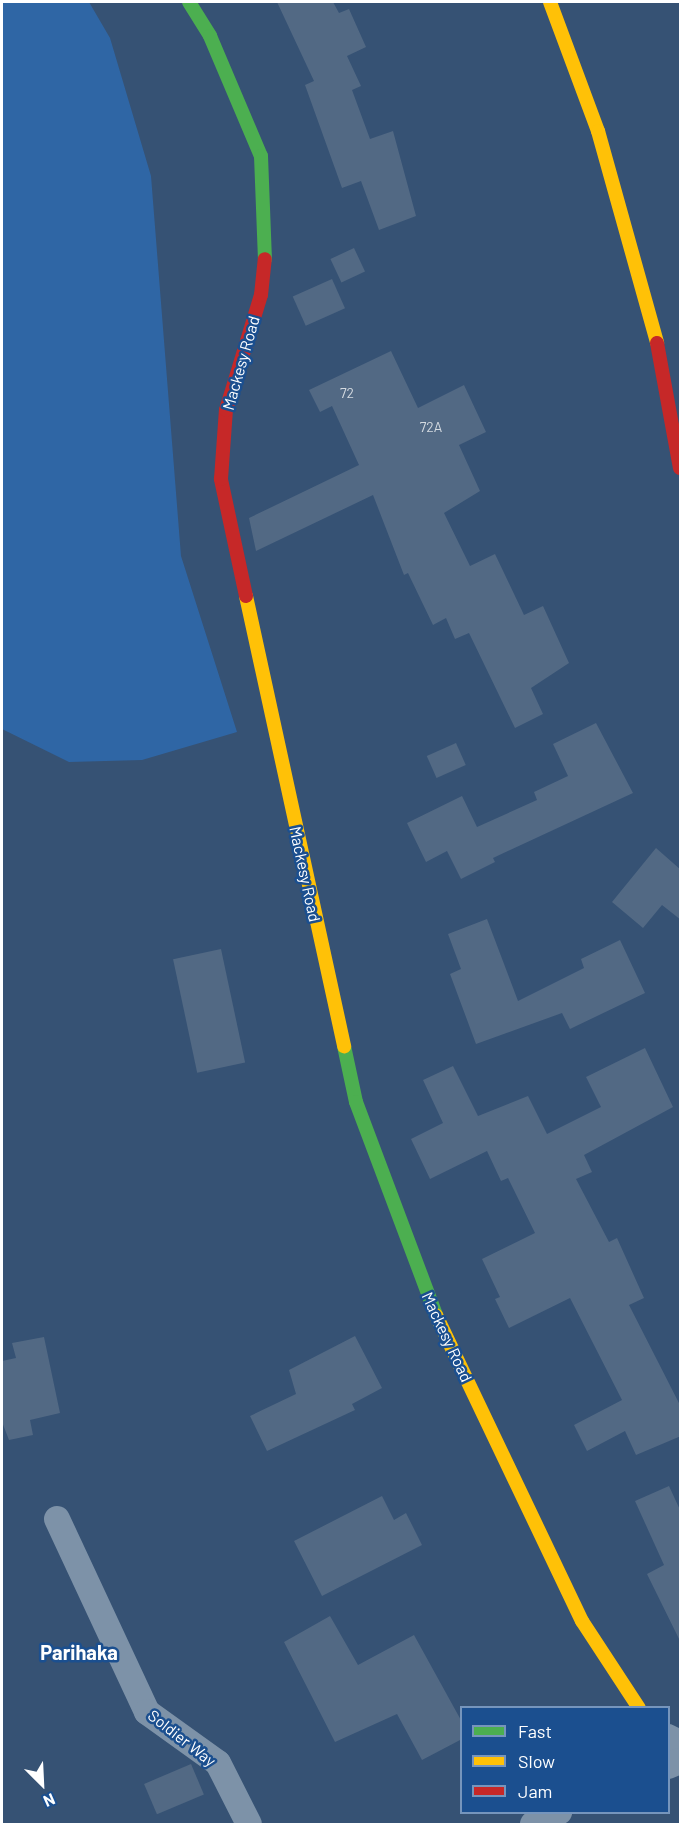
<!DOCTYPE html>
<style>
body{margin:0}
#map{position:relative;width:682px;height:1826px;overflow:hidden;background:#365274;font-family:Barlow,sans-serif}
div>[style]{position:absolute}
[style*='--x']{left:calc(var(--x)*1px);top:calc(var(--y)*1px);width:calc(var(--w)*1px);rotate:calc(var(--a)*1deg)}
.green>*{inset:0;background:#2f66a5}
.building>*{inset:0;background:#526984;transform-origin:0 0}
.street>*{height:26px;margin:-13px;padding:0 13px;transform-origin:13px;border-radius:13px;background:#7d92a8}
.fast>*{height:14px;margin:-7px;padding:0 7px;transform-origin:7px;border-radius:7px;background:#4caf50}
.slow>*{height:14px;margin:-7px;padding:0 7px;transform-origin:7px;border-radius:7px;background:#ffc107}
.jam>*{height:14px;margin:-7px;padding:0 7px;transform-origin:7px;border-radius:7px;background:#c62828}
span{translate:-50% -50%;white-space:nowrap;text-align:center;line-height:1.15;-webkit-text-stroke:5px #1b4f8f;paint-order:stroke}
.number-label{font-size:14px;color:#d4dae0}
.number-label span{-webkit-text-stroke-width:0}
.street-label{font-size:16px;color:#fff}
.quarter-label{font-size:20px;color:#fff;font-weight:700}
.frame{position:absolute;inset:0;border:3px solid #fff;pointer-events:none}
.legend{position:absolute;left:460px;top:1706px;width:210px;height:108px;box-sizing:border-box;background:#1b4f8f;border:2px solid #7695bc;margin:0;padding:8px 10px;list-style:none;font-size:18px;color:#fff}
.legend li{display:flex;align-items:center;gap:12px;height:30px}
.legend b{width:30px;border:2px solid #7695bc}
.north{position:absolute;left:12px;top:1754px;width:60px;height:60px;-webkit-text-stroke:4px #1b4f8f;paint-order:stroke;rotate:156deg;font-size:16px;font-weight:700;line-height:24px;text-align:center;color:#fff}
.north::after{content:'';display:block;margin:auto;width:21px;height:27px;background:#fff;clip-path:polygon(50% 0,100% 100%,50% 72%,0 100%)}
</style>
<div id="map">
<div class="green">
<i style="clip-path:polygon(2px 2px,89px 2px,110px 38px,151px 176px,181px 556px,237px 732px,142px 760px,69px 762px,2px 729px)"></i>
</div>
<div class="building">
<i style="clip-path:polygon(277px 2px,333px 2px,339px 13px,349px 9px,366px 47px,347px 56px,361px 86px,352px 90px,370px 139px,393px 131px,416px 216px,379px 230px,361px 181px,342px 188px,305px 85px,314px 81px)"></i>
<i style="left:354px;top:248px;width:26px;height:26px;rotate:65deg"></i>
<i style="left:332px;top:279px;width:32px;height:43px;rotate:66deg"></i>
<i style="clip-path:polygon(391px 351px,418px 408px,464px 385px,486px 432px,459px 445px,480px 491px,444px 513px,470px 566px,495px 554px,524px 615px,543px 606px,569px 663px,531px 688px,543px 714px,515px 728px,469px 633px,455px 639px,446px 618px,433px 625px,408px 573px,404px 575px,373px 495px,256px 551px,249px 518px,359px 465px,332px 406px,320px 412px,309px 390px)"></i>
<i style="clip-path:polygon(596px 723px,633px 793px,493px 858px,495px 862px,461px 879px,447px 851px,426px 862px,407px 823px,462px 796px,477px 827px,537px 800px,534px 792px,568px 776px,553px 744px)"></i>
<i style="left:456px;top:743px;width:24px;height:32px;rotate:66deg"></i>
<i style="clip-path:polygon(656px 848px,681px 870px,681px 920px,662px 905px,643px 928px,612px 902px)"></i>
<i style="clip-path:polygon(487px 919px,518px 1001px,584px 968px,581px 959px,620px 940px,645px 993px,570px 1029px,562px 1013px,476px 1044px,450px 974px,461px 969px,448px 934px)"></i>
<i style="left:221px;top:949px;width:116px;height:49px;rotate:78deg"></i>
<i style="clip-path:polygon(645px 1048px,673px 1107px,584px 1155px,592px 1172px,576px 1179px,609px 1242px,617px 1238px,644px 1298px,629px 1305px,681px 1407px,681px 1436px,636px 1455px,625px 1431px,587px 1451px,574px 1425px,622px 1400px,570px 1298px,509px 1328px,495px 1299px,500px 1297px,482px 1259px,535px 1233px,508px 1178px,501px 1181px,487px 1151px,430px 1179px,411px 1139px,443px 1123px,423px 1080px,453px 1066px,478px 1116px,528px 1096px,547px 1134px,601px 1107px,586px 1077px)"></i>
<i style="clip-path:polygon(355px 1336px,382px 1388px,352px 1404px,355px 1410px,267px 1451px,250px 1416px,296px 1394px,289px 1370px)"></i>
<i style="clip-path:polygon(44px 1337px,60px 1413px,30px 1420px,33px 1435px,9px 1440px,2px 1422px,2px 1361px,16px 1358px,12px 1343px)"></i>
<i style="clip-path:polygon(669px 1486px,681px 1512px,681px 1643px,647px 1574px,664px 1565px,635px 1501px)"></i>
<i style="clip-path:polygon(382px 1496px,394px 1520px,406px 1513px,422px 1545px,322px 1596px,294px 1541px)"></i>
<i style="clip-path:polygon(330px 1616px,358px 1665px,414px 1635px,462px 1722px,462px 1739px,422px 1760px,397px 1714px,335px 1742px,284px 1642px)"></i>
<i style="left:191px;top:1764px;width:33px;height:51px;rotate:67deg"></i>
</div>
<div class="street">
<i style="--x:57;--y:1519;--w:213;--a:65"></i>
<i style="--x:147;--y:1712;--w:87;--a:35.7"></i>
<i style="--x:218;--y:1763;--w:68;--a:63.1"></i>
<i style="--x:668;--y:1737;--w:13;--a:27"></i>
<i style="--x:668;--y:1766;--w:13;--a:-23"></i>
<i style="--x:533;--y:1824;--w:29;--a:-25"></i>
</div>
<div class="fast">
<i style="--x:189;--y:2;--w:40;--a:58"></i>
<i style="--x:210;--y:36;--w:130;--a:67"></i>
<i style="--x:261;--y:156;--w:103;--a:87.8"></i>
<i style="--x:344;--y:1046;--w:57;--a:77.9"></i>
<i style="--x:356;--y:1102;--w:228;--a:69.4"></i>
</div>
<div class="slow">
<i style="--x:550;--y:2;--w:138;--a:69.6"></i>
<i style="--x:598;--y:131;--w:220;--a:74.4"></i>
<i style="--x:246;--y:596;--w:461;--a:77.7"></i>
<i style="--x:436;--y:1315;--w:339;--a:64.5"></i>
<i style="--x:582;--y:1621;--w:104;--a:56.8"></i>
</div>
<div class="jam">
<i style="--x:657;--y:343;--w:127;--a:79.6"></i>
<i style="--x:246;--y:596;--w:120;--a:-102.1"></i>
<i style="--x:221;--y:479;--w:69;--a:-85.9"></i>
<i style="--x:226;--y:410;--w:120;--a:-73.1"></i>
<i style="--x:261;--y:295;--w:36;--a:-84"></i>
</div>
<div class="number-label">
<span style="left:347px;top:393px">72</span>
<span style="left:431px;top:427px">72A</span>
</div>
<div class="street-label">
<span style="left:241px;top:363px;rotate:-74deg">Mackesy Road</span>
<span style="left:305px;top:874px;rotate:78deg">Mackesy Road</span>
<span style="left:447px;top:1337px;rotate:65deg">Mackesy Road</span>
<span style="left:182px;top:1738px;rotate:38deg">Soldier Way</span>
</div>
<div class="quarter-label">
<span style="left:79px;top:1652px">Parihaka</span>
</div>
<div class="frame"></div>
<ul class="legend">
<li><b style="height:8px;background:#4caf50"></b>Fast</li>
<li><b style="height:8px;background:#ffc107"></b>Slow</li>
<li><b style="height:8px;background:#c62828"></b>Jam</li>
</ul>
<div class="north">N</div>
</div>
